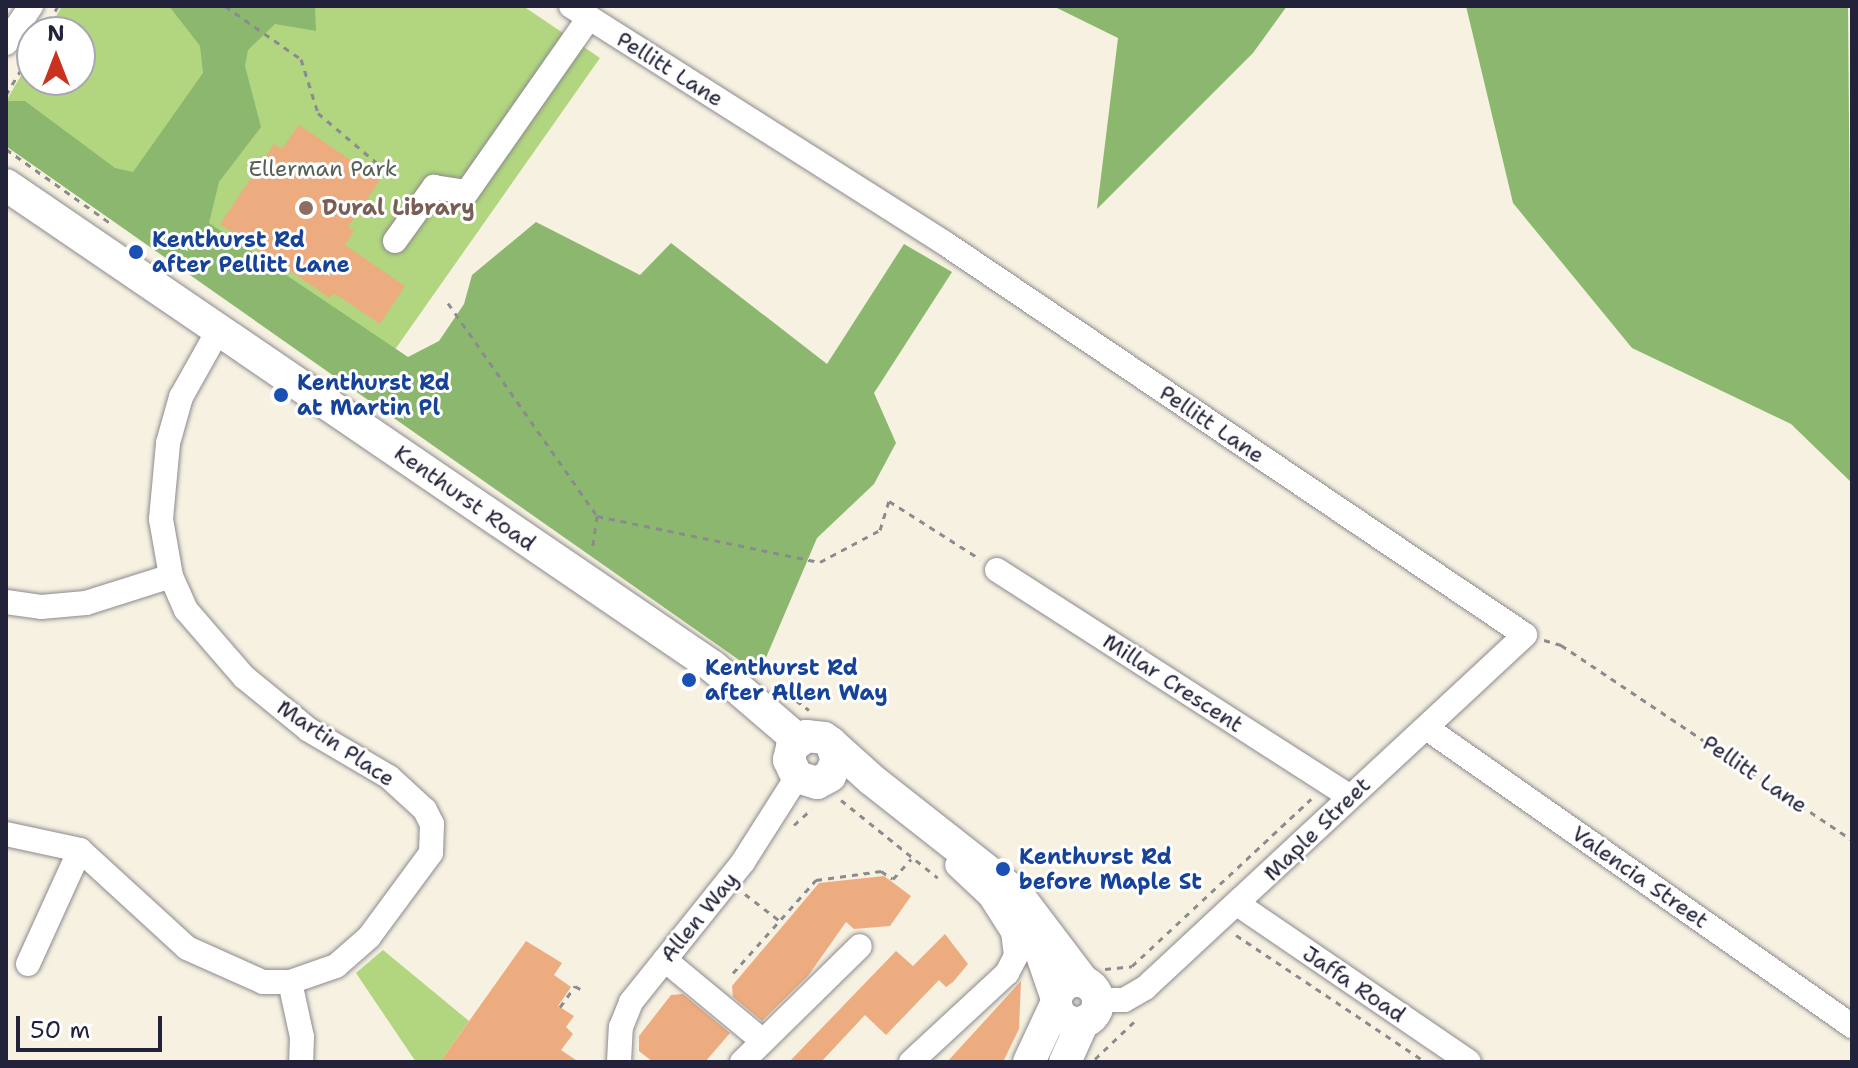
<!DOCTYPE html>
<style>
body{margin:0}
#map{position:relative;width:1858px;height:1068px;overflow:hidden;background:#f6f1e1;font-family:"Shantell Sans",sans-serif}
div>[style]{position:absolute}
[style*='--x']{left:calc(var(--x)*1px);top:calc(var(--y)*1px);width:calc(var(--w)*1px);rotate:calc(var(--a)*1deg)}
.green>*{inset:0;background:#b1d67f}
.forest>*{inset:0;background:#8cb76e}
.building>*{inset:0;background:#edac80}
.path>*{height:3px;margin-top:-1.5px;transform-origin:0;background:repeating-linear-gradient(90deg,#8c8a8e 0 6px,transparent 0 12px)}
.roads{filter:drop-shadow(0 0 2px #8c8a8e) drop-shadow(0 0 2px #8c8a8e)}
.minor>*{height:24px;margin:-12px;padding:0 12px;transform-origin:12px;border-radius:12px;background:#fff}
.major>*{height:32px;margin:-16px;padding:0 16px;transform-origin:16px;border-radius:16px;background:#fff}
.major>.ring{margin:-16px;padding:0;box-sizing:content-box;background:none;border:32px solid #fff;border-radius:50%}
.dots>*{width:22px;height:22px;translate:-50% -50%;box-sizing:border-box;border:4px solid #fff;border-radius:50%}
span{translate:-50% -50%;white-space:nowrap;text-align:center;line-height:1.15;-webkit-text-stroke:6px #fff;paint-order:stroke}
.street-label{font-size:22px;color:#22223b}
.park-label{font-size:22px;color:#546153}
.education-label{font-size:22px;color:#785e54;font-weight:700}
.left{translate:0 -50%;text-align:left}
.transit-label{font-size:22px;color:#164399;font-weight:700}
.frame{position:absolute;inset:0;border:8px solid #22223b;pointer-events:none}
.north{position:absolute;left:16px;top:16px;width:80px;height:80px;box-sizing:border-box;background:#fff;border:2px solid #a7a7b1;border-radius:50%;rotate:0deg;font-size:22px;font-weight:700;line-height:32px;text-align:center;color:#22223b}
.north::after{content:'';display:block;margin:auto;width:28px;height:36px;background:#c8321e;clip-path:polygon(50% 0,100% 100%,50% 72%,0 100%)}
.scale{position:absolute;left:16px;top:1016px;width:146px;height:36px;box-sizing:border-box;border:4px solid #22223b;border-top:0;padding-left:10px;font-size:24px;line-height:28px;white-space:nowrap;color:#22223b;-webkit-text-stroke:6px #fff;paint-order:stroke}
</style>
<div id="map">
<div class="green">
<i style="clip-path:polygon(62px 6px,523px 6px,600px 58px,363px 395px,6px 146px,6px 101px,32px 57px,32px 80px,80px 80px,80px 32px,47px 32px)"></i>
<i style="clip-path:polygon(383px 950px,469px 1021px,440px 1062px,416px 1062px,356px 973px)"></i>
</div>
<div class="forest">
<i style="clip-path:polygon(169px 6px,315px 6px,316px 31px,275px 24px,248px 50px,245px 66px,261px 127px,219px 182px,209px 223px,408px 357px,439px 341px,464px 304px,472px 275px,536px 222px,640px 275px,671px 243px,827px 364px,904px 244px,952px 272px,874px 393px,896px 443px,874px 484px,817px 538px,759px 674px,6px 146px,6px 101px,25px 101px,115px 168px,133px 172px,203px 73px,200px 46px)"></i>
<i style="clip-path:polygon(1053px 6px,1287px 6px,1253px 53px,1097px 209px,1118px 38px)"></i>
<i style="clip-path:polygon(1466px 6px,1848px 6px,1852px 483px,1791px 424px,1632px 348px,1513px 203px)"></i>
</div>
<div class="building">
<i style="clip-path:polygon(299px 125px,380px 180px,348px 227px,354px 231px,345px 245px,405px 286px,380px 324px,334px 293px,330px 298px,220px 224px,274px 144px,282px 149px)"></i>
<i style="clip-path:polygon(884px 876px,911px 896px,890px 926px,854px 929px,846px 922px,808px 976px,762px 1021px,733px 997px,732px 986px,819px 883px)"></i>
<i style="clip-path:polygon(945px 934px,968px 964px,953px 982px,946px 987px,939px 980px,886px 1035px,865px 1015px,821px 1062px,789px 1062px,896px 951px,913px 966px)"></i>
<i style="clip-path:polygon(526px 941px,562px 963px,554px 975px,571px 987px,558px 1006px,574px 1016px,566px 1027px,573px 1034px,561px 1050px,579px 1062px,440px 1062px)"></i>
<i style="clip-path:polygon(1021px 981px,1019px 1029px,1003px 1062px,947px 1062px)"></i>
<i style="clip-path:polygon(683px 994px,730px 1033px,705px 1062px,653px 1062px,639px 1051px,639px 1036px,671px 995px)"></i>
</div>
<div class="path">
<i style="--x:225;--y:6;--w:93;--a:34.9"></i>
<i style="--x:301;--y:59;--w:57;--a:72.5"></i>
<i style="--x:318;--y:113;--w:94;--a:40.3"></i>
<i style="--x:43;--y:32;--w:30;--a:-60"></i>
<i style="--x:6;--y:95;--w:51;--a:-59.4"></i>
<i style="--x:6;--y:149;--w:128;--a:35.4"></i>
<i style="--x:448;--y:303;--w:260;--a:55"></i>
<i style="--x:597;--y:516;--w:35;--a:98"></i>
<i style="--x:597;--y:516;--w:228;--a:11.7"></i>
<i style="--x:820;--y:562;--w:68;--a:-28.1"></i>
<i style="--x:880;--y:530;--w:30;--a:-73"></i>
<i style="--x:889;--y:501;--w:108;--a:32.5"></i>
<i style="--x:1544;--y:640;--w:18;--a:16"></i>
<i style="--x:1561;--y:645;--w:350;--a:33.8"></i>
<i style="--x:777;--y:686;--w:40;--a:37"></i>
<i style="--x:841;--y:800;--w:124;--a:38.8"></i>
<i style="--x:794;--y:825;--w:24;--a:-42"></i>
<i style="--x:745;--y:894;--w:44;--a:37.6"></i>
<i style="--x:1236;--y:935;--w:229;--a:33.8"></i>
<i style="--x:1105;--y:969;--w:27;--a:-6"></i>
<i style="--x:1132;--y:966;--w:245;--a:-43"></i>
<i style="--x:733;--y:973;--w:125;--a:-48.3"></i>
<i style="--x:816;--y:880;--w:66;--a:-7.9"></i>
<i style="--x:881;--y:871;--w:14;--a:34"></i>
<i style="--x:893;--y:879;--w:27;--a:-48"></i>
<i style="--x:560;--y:1007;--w:26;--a:-54"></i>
<i style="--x:575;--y:986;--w:8;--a:30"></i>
<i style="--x:1095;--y:1059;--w:57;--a:-43.6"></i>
</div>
<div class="roads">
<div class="minor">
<i style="--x:571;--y:6;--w:441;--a:32.4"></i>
<i style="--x:943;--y:242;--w:702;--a:34.03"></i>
<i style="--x:1525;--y:635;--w:519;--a:137.11"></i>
<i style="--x:1145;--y:988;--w:24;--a:150"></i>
<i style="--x:1124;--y:1000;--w:26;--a:180"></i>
<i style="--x:6;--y:43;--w:45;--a:-56"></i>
<i style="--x:395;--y:241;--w:67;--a:-54.2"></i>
<i style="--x:434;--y:187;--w:33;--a:9"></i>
<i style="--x:467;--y:192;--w:213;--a:-55"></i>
<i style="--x:997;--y:570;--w:418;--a:32.7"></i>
<i style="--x:6;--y:602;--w:35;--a:8"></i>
<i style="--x:41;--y:607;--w:45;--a:-5.1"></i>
<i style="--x:86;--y:603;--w:89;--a:-17.6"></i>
<i style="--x:1428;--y:729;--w:518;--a:35.01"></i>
<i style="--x:6;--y:834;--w:76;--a:12.2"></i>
<i style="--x:80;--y:850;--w:145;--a:42.5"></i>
<i style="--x:187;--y:948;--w:83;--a:24.1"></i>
<i style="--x:263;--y:982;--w:27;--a:0"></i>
<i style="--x:290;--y:982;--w:49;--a:-19.2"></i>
<i style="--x:336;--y:966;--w:44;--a:-41.3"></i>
<i style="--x:369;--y:937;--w:104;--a:-53.6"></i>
<i style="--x:431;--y:853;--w:29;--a:-88"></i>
<i style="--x:432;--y:824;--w:16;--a:-117"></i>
<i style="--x:425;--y:810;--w:49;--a:-137.5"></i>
<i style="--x:389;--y:777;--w:93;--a:-149.6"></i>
<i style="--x:309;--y:730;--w:84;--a:-140.8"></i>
<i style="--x:244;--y:677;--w:89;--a:-130.9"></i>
<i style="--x:186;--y:610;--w:37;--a:-114"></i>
<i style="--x:171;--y:576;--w:58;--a:-100"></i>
<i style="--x:161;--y:519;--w:76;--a:-84.7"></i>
<i style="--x:168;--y:443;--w:48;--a:-74.2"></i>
<i style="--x:181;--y:397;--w:76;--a:-60.7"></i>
<i style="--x:1239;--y:905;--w:278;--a:34.3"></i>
<i style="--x:665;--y:960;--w:127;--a:39.6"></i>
<i style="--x:28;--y:964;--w:125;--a:-65.5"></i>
<i style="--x:290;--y:982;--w:56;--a:77.7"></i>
<i style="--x:302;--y:1037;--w:25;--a:92"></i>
<i style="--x:619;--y:1062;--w:35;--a:-87"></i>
<i style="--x:621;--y:1027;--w:27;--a:-68"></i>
<i style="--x:631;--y:1002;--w:179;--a:-51.3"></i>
<i style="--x:743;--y:862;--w:101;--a:-57.6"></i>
<i style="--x:742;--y:1062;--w:165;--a:-44.5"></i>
<i style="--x:911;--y:1062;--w:131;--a:-42.8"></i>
<i style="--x:1007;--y:973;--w:19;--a:-62"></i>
<i style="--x:1016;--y:956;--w:24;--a:-97"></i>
<i style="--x:1013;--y:932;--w:43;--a:-122.6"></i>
<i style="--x:990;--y:896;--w:45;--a:-136.8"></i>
</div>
<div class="major">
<i style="--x:6;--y:185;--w:854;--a:34.27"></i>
<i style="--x:712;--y:666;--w:113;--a:40.7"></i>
<i style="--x:831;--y:743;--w:18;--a:71"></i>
<i style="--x:837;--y:760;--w:17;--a:114"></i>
<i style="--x:830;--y:776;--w:15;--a:152"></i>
<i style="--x:817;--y:783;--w:21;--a:-163"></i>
<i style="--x:797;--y:777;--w:19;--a:-115"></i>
<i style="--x:789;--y:760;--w:13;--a:-77"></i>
<i style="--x:792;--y:747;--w:18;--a:-38"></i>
<i style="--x:806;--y:736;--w:18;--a:6"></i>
<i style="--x:824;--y:738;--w:9;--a:36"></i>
<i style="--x:831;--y:743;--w:55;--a:42.1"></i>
<i style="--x:872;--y:780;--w:184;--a:38.2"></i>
<i style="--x:1017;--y:894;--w:109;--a:52.8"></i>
<i style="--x:1035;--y:935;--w:65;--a:71"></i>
<i class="ring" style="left:1056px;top:981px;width:10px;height:10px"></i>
<i style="--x:1029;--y:1062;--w:64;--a:-65"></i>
<i style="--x:1065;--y:1062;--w:44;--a:-65.8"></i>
</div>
</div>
<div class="dots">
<i style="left:306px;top:208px;background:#8d6e63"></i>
<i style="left:136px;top:252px;background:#1a4fb4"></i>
<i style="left:281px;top:395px;background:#1a4fb4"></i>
<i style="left:689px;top:680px;background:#1a4fb4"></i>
<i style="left:1003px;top:869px;background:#1a4fb4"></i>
</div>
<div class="street-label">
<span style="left:670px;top:69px;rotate:32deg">Pellitt Lane</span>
<span style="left:1212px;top:424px;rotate:34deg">Pellitt Lane</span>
<span style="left:465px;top:498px;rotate:35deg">Kenthurst Road</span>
<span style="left:1173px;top:683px;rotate:33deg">Millar Crescent</span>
<span style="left:336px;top:743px;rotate:34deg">Martin Place</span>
<span style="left:1755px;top:774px;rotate:34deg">Pellitt Lane</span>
<span style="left:1317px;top:829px;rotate:-44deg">Maple Street</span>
<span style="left:1640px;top:877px;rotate:35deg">Valencia Street</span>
<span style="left:699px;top:917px;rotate:-51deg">Allen Way</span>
<span style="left:1354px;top:984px;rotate:34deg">Jaffa Road</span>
</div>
<div class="park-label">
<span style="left:323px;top:169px">Ellerman Park</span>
</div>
<div class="education-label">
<span class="left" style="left:322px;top:208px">Dural Library</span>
</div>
<div class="transit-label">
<span class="left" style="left:152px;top:252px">Kenthurst Rd<br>after Pellitt Lane</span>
<span class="left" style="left:297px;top:395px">Kenthurst Rd<br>at Martin Pl</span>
<span class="left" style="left:705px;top:680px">Kenthurst Rd<br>after Allen Way</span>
<span class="left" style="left:1019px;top:869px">Kenthurst Rd<br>before Maple St</span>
</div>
<div class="frame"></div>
<div class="north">N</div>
<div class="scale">50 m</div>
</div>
